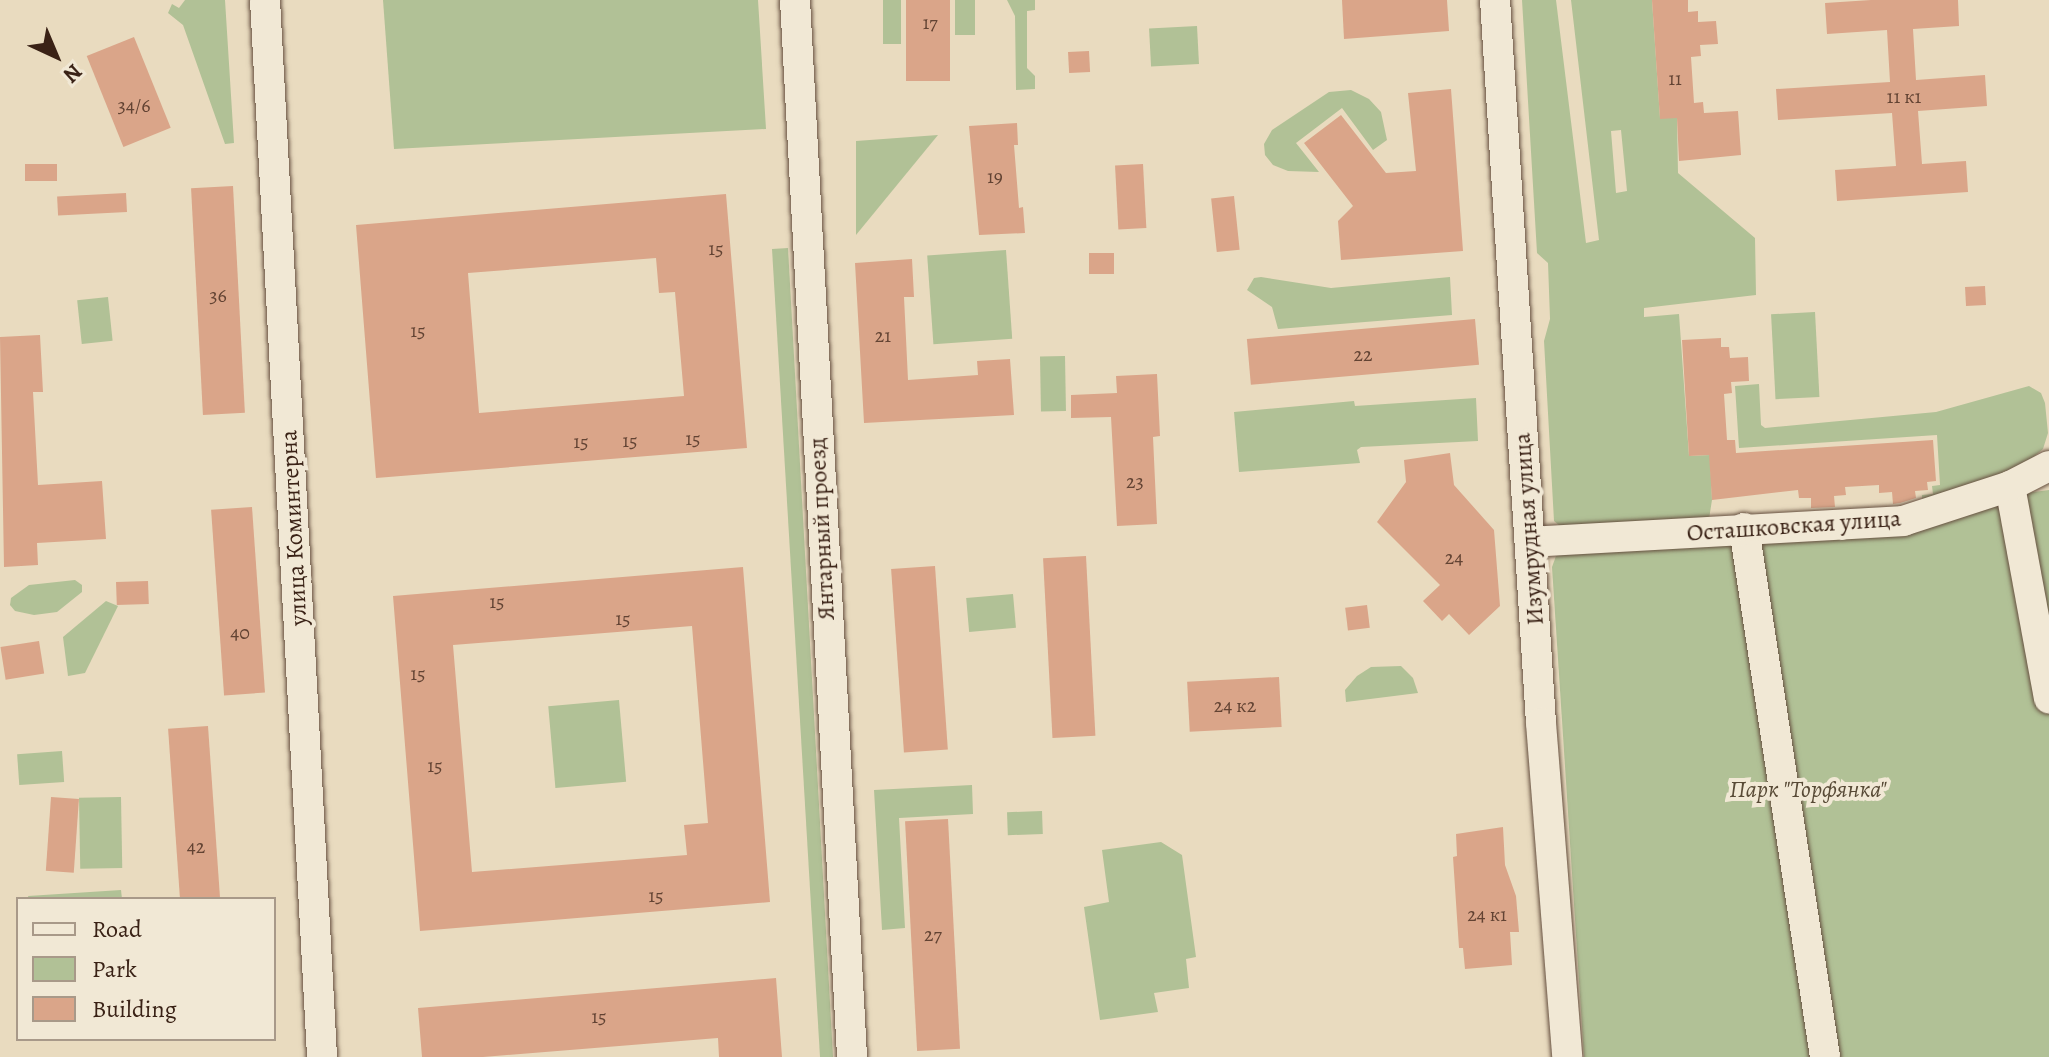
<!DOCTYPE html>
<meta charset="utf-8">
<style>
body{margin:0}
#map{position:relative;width:2049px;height:1057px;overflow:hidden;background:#e9dbbf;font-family:Alegreya,serif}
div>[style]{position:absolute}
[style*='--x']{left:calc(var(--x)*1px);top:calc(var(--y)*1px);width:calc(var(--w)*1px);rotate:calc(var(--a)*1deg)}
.green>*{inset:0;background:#b1c196;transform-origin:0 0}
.building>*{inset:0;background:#daa589;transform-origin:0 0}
.roads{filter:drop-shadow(0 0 2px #665040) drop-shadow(0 0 2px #665040)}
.minor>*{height:30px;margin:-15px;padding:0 15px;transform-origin:15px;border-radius:15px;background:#f1e8d5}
span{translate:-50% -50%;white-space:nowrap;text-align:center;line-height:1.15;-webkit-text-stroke:8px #f1e8d5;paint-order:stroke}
.number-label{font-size:20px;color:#624333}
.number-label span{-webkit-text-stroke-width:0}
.street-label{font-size:24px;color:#3a2216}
.park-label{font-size:24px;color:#584a36;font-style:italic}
.legend{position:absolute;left:16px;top:897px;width:260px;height:144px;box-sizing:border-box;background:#f1e8d5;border:2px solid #a89989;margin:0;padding:10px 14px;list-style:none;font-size:24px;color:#3a2216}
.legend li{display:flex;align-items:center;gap:16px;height:40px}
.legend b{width:40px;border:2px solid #a89989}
.north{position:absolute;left:16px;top:16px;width:80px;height:80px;-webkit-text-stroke:6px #f1e8d5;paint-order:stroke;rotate:136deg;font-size:22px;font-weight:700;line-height:32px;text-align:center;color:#3a2216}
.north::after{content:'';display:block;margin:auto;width:28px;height:36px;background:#3a2216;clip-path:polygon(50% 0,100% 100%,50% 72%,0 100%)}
</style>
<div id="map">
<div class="green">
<i style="clip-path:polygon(185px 0,225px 0,234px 143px,225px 144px,183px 25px,168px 13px,172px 4px,179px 8px)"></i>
<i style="clip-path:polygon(383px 0,758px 0,766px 129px,394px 149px)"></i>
<i style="left:883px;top:0;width:18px;height:44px"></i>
<i style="left:955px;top:0;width:20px;height:35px"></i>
<i style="clip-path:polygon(1007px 0,1035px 0,1035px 10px,1027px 11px,1027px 68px,1035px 76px,1035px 89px,1016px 90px,1015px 16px)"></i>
<i style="clip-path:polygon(evenodd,1522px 0,1556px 0,1586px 243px,1599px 240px,1571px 0,1652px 0,1660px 118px,1677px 118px,1678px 173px,1755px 238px,1756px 295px,1644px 308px,1644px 317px,1679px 314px,1689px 456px,1710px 455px,1712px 500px,1709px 519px,1565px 530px,1554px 521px,1544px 341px,1550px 319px,1548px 263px,1537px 253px,1522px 0,1621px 130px,1627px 191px,1616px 193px,1611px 131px,1621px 130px)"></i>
<i style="left:1197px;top:26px;width:38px;height:48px;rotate:87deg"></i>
<i style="clip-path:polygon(1351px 90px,1369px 99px,1381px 112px,1387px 140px,1373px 150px,1342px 108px,1296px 143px,1319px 172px,1288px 171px,1273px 165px,1265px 155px,1264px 144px,1272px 130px,1329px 92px)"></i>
<i style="clip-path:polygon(938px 135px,856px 235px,856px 141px)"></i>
<i style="clip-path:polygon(788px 248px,833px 1057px,820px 1057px,772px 249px)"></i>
<i style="left:1006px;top:250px;width:89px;height:79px;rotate:86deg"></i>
<i style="clip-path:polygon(1261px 277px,1331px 288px,1450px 277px,1452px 315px,1278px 329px,1272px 307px,1247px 290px,1254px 278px)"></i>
<i style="left:108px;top:297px;width:44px;height:31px;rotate:84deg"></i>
<i style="left:1815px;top:312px;width:85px;height:44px;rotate:87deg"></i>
<i style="left:1065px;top:356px;width:55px;height:25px;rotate:89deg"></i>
<i style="clip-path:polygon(1759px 384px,1761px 425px,1765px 428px,1936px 412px,2029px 386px,2041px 393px,2045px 403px,2048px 433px,2043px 449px,2017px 470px,1922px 500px,1922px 495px,1933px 494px,1932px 486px,1940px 485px,1937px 435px,1739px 448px,1735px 386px)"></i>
<i style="clip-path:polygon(1476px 398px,1478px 441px,1361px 447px,1357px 450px,1360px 463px,1239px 472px,1234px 412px,1354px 401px,1355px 406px)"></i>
<i style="clip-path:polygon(2049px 490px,2049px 1057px,1584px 1057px,1552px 567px,1556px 556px,1564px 552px)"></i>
<i style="clip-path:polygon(75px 580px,82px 585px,82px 592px,57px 612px,34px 615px,15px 611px,10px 605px,11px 598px,29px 585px)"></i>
<i style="left:1013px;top:594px;width:34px;height:47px;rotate:85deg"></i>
<i style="clip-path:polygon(106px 601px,118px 606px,85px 673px,68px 676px,63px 637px)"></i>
<i style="clip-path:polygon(1401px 666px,1413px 678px,1418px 693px,1346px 702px,1345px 690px,1357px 676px,1371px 667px)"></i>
<i style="left:619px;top:700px;width:82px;height:71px;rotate:85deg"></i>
<i style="left:62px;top:751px;width:31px;height:45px;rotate:86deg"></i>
<i style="clip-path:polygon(972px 785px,973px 814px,899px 818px,905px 928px,882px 930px,874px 790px)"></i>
<i style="left:121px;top:797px;width:71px;height:42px;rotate:89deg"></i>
<i style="left:1042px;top:811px;width:23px;height:35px;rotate:88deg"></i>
<i style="clip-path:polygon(1161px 842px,1182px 855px,1196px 957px,1186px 959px,1189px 988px,1154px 993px,1158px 1012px,1100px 1020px,1084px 907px,1109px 902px,1102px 850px)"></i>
<i style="clip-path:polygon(121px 890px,122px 899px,29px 899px,28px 896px)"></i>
</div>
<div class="building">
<i style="left:906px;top:0;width:44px;height:81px"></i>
<i style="clip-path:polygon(1342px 0,1447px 0,1449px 31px,1344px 39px)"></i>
<i style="clip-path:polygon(1652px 0,1688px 0,1688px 12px,1698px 11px,1698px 22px,1716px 21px,1718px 44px,1700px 45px,1701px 56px,1691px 57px,1694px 103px,1703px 102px,1704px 113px,1738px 111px,1741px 155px,1679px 161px,1677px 118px,1660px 119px)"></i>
<i style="clip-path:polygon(1871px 0,1958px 0,1959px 26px,1913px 29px,1916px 80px,1985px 75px,1987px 106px,1918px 111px,1922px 164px,1966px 161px,1968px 192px,1837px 201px,1835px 170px,1896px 166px,1892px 113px,1778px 120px,1776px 89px,1890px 82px,1887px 30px,1827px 34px,1825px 3px)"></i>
<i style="left:134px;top:37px;width:98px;height:51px;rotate:68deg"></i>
<i style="left:1089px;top:51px;width:21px;height:21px;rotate:87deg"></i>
<i style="clip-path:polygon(1451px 89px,1463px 251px,1341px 260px,1338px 221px,1353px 206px,1304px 143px,1341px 115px,1386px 173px,1416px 171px,1408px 93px)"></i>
<i style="clip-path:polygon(1017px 123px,1018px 145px,1014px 145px,1019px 208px,1023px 207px,1025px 233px,979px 235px,969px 126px)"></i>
<i style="left:57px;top:164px;width:17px;height:32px;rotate:90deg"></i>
<i style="left:1143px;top:164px;width:64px;height:28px;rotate:87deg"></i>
<i style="left:233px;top:186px;width:227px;height:42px;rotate:87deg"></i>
<i style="left:126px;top:193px;width:19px;height:69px;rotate:87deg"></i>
<i style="clip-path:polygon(evenodd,726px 194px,747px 448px,376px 478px,356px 225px,726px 194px,656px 258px,659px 293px,675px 292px,684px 396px,479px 413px,468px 273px,656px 258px)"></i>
<i style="left:1234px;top:196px;width:54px;height:23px;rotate:84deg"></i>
<i style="left:1089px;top:253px;width:25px;height:21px"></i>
<i style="clip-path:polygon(912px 259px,914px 297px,904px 297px,908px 380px,978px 375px,977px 361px,1010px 359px,1014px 415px,864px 423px,855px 263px)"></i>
<i style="left:1985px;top:286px;width:19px;height:20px;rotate:87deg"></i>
<i style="left:1475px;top:319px;width:46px;height:229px;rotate:85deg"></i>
<i style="clip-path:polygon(40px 335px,43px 392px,33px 392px,38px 485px,102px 481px,106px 539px,37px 543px,38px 565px,4px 567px,0 337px)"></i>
<i style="clip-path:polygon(1721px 338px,1721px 347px,1729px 347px,1730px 358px,1748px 357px,1749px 381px,1731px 382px,1732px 393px,1724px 394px,1727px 440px,1735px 440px,1736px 453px,1933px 440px,1936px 481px,1927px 482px,1928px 490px,1915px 491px,1916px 498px,1900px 503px,1893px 504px,1892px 492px,1879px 493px,1879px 485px,1845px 487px,1846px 495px,1834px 496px,1835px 507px,1811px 508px,1811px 498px,1799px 498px,1798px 490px,1712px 500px,1709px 455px,1689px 456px,1682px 340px)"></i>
<i style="clip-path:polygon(1157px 374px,1160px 436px,1153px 437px,1157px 524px,1117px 526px,1111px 417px,1071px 418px,1071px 395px,1117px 393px,1116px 376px)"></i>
<i style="clip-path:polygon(1450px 453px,1454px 485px,1494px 530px,1500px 606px,1469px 635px,1449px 614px,1442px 621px,1423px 601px,1440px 585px,1377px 522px,1406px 482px,1404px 460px)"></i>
<i style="left:252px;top:507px;width:186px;height:41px;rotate:86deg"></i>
<i style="left:1086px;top:556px;width:180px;height:43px;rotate:87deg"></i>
<i style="left:935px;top:566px;width:184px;height:44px;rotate:86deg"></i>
<i style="clip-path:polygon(evenodd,743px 567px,770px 902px,420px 931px,393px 596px,743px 567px,692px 626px,708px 823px,684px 825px,687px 855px,472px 872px,453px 645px,692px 626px)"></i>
<i style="left:148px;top:581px;width:23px;height:32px;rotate:88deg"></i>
<i style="left:1367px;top:605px;width:23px;height:22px;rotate:83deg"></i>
<i style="left:39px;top:641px;width:33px;height:39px;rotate:81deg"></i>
<i style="left:1279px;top:677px;width:50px;height:92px;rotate:87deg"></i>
<i style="left:208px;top:726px;width:173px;height:40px;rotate:86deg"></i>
<i style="left:51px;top:797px;width:28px;height:74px;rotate:4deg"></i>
<i style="left:948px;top:819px;width:230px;height:43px;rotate:87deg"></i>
<i style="clip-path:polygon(1503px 827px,1505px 865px,1516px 896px,1519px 932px,1510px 932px,1512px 965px,1465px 969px,1463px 948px,1459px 948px,1453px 857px,1457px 856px,1456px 834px)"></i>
<i style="clip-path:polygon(776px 978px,782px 1057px,719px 1057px,718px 1038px,483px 1057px,422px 1057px,418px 1008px)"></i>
</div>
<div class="roads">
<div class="minor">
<i style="--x:265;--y:0;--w:1059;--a:86.91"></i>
<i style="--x:795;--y:0;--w:1059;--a:86.91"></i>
<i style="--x:1495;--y:0;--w:724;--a:86.36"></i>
<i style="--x:1541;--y:723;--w:335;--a:85.5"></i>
<i style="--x:2010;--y:486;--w:216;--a:79.6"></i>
<i style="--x:1744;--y:528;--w:535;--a:81.29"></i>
<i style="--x:1530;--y:542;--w:374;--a:-3.2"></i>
<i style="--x:1903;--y:521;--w:113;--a:-18.1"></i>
<i style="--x:2010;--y:486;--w:44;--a:-27.1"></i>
</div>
</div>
<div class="number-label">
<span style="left:930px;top:22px">17</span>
<span style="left:1675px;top:78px">11</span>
<span style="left:1904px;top:96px">11 к1</span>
<span style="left:134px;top:105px">34/6</span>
<span style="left:995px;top:176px">19</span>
<span style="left:716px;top:248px">15</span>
<span style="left:218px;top:295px">36</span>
<span style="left:418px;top:330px">15</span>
<span style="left:883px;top:335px">21</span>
<span style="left:1363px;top:354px">22</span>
<span style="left:693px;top:438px">15</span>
<span style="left:630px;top:440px">15</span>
<span style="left:581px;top:441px">15</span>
<span style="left:1135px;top:481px">23</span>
<span style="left:1454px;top:557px">24</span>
<span style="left:497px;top:601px">15</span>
<span style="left:623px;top:618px">15</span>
<span style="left:240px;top:632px">40</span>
<span style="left:418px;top:673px">15</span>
<span style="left:1235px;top:705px">24 к2</span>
<span style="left:435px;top:765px">15</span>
<span style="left:196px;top:846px">42</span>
<span style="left:656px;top:895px">15</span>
<span style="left:1487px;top:914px">24 к1</span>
<span style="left:933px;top:934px">27</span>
<span style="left:599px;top:1016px">15</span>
</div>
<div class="street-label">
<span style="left:1794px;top:526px;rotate:-4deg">Осташковская улица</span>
<span style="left:294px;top:528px;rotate:-93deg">улица Коминтерна</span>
<span style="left:822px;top:529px;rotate:-93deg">Янтарный проезд</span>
<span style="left:1529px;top:529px;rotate:-94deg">Изумрудная улица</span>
</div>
<div class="park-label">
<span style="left:1808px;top:790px">Парк "Торфянка"</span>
</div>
<ul class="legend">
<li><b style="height:10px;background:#f1e8d5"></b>Road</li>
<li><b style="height:22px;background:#b1c196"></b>Park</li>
<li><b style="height:22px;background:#daa589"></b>Building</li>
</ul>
<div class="north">N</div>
</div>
